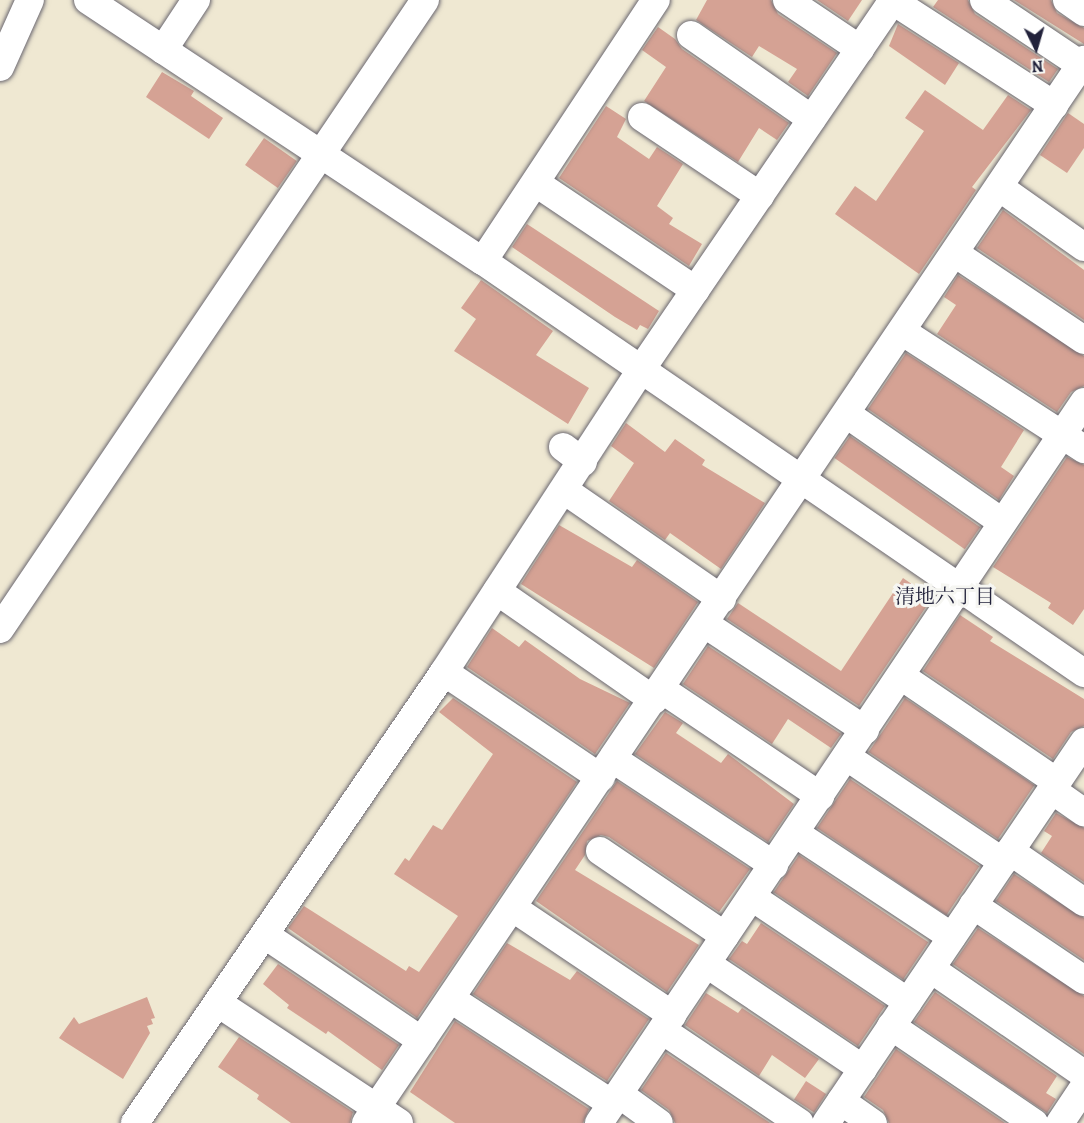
<!DOCTYPE html>
<meta charset="utf-8">
<style>
body{margin:0}
#map{position:relative;width:1084px;height:1123px;overflow:hidden;background:#efe8d2;font-family:Alegreya,"Noto Serif JP",serif}
div>[style]{position:absolute}
[style*='--x']{left:calc(var(--x)*1px);top:calc(var(--y)*1px);width:calc(var(--w)*1px);rotate:calc(var(--a)*1deg)}
.building>*{inset:0;background:#d5a294;transform-origin:0 0}
.roads{filter:drop-shadow(0 0 2px #6a6770) drop-shadow(0 0 2px #6a6770)}
.minor>*{height:28px;margin:-14px;padding:0 14px;transform-origin:14px;border-radius:14px;background:#fff}
span{translate:-50% -50%;white-space:nowrap;text-align:center;line-height:1.15;-webkit-text-stroke:6px #f6f6f2;paint-order:stroke}
.neighbourhood-label{font-size:20px;color:#22223b}
.north{position:absolute;left:1006px;top:18px;width:60px;height:60px;-webkit-text-stroke:4px #f6f6f2;paint-order:stroke;rotate:175deg;font-size:16px;font-weight:700;line-height:24px;text-align:center;color:#22223b}
.north::after{content:'';display:block;margin:auto;width:21px;height:27px;background:#22223b;clip-path:polygon(50% 0,100% 100%,50% 72%,0 100%)}
</style>
<div id="map">
<div class="building">
<i style="clip-path:polygon(707px 0,771px 0,778px 14px,837px 53px,808px 96px,788px 82px,797px 69px,759px 46px,752px 57px,696px 20px)"></i>
<i style="clip-path:polygon(817px 0,862px 0,848px 21px)"></i>
<i style="clip-path:polygon(938px 0,968px 0,975px 14px,1058px 69px,1049px 82px,933px 7px)"></i>
<i style="clip-path:polygon(1014px 0,1051px 0,1057px 13px,1084px 28px,1084px 44px)"></i>
<i style="clip-path:polygon(898px 24px,959px 63px,945px 85px,889px 46px)"></i>
<i style="clip-path:polygon(658px 27px,675px 39px,682px 49px,789px 123px,777px 140px,759px 128px,738px 162px,644px 101px,666px 67px,642px 50px)"></i>
<i style="clip-path:polygon(162px 72px,194px 91px,191px 96px,223px 118px,209px 139px,146px 97px)"></i>
<i style="clip-path:polygon(925px 90px,983px 130px,1008px 95px,1031px 110px,972px 187px,976px 190px,919px 274px,835px 214px,855px 186px,876px 201px,924px 131px,905px 118px)"></i>
<i style="clip-path:polygon(606px 106px,626px 119px,617px 137px,649px 159px,657px 147px,683px 164px,657px 206px,673px 218px,669px 224px,702px 244px,689px 266px,559px 178px)"></i>
<i style="clip-path:polygon(1068px 113px,1084px 124px,1084px 148px,1067px 173px,1040px 155px)"></i>
<i style="left:264px;top:138px;width:40px;height:33px;rotate:35deg"></i>
<i style="clip-path:polygon(1003px 210px,1084px 270px,1084px 320px,977px 248px)"></i>
<i style="clip-path:polygon(527px 224px,659px 311px,648px 329px,640px 325px,637px 330px,615px 317px,512px 247px)"></i>
<i style="clip-path:polygon(958px 275px,1084px 356px,1084px 386px,1071px 392px,1057px 412px,937px 334px,956px 305px,944px 297px)"></i>
<i style="clip-path:polygon(481px 280px,553px 331px,536px 355px,589px 388px,568px 424px,454px 351px,476px 319px,461px 308px)"></i>
<i style="clip-path:polygon(906px 353px,1024px 430px,1001px 467px,1014px 476px,999px 500px,868px 409px)"></i>
<i style="clip-path:polygon(626px 423px,665px 452px,675px 439px,705px 460px,702px 465px,765px 503px,721px 569px,670px 533px,665px 540px,609px 501px,634px 463px,611px 446px)"></i>
<i style="left:850px;top:436px;width:159px;height:27px;rotate:35deg"></i>
<i style="clip-path:polygon(1067px 457px,1084px 465px,1084px 609px,1073px 625px,1048px 608px,1051px 603px,993px 567px)"></i>
<i style="clip-path:polygon(559px 525px,632px 567px,637px 560px,698px 602px,654px 668px,521px 584px)"></i>
<i style="clip-path:polygon(903px 578px,932px 598px,859px 706px,727px 619px,738px 603px,841px 671px)"></i>
<i style="clip-path:polygon(960px 615px,993px 637px,990px 641px,1084px 699px,1084px 726px,1071px 732px,1053px 759px,923px 671px)"></i>
<i style="clip-path:polygon(492px 628px,519px 647px,525px 640px,580px 679px,630px 703px,595px 754px,467px 667px)"></i>
<i style="clip-path:polygon(708px 646px,841px 734px,831px 748px,788px 719px,772px 744px,683px 684px)"></i>
<i style="clip-path:polygon(453px 698px,577px 782px,417px 1018px,288px 928px,304px 906px,406px 971px,409px 966px,419px 972px,458px 916px,394px 874px,405px 858px,409px 861px,433px 825px,442px 830px,493px 754px,439px 712px)"></i>
<i style="left:905px;top:698px;width:156px;height:65px;rotate:34deg"></i>
<i style="clip-path:polygon(665px 712px,683px 723px,676px 733px,721px 763px,728px 754px,794px 804px,768px 842px,635px 754px)"></i>
<i style="left:850px;top:779px;width:156px;height:59px;rotate:34deg"></i>
<i style="clip-path:polygon(617px 781px,750px 869px,719px 912px,609px 837px,601px 835px,587px 841px,585px 855px,575px 870px,699px 945px,667px 992px,536px 901px)"></i>
<i style="clip-path:polygon(1056px 813px,1084px 828px,1084px 882px,1041px 853px,1052px 836px,1044px 831px)"></i>
<i style="left:799px;top:855px;width:156px;height:45px;rotate:34deg"></i>
<i style="clip-path:polygon(1014px 874px,1084px 918px,1084px 960px,996px 901px)"></i>
<i style="clip-path:polygon(761px 923px,885px 1006px,858px 1046px,729px 959px,742px 941px,747px 944px)"></i>
<i style="clip-path:polygon(978px 928px,1084px 996px,1084px 1054px,953px 964px)"></i>
<i style="clip-path:polygon(507px 943px,570px 980px,577px 971px,649px 1019px,607px 1081px,473px 994px)"></i>
<i style="clip-path:polygon(278px 964px,399px 1045px,382px 1070px,328px 1031px,326px 1034px,287px 1008px,289px 1005px,263px 984px)"></i>
<i style="clip-path:polygon(935px 992px,1057px 1076px,1046px 1093px,1056px 1099px,1047px 1113px,914px 1022px)"></i>
<i style="clip-path:polygon(706px 993px,738px 1013px,742px 1008px,819px 1059px,805px 1078px,772px 1055px,759px 1076px,685px 1025px)"></i>
<i style="clip-path:polygon(147px 997px,155px 1018px,151px 1019px,153px 1024px,147px 1026px,150px 1033px,123px 1079px,59px 1038px,74px 1017px,79px 1024px)"></i>
<i style="clip-path:polygon(455px 1021px,589px 1109px,583px 1123px,455px 1123px,410px 1092px)"></i>
<i style="clip-path:polygon(239px 1037px,353px 1112px,350px 1123px,291px 1123px,257px 1099px,259px 1095px,218px 1067px)"></i>
<i style="clip-path:polygon(896px 1049px,1005px 1123px,889px 1123px,883px 1110px,864px 1097px)"></i>
<i style="clip-path:polygon(666px 1053px,770px 1123px,675px 1123px,669px 1110px,641px 1090px)"></i>
<i style="left:806px;top:1081px;width:24px;height:22px;rotate:33deg"></i>
</div>
<div class="roads">
<div class="minor">
<i style="--x:88;--y:0;--w:473;--a:33.5"></i>
<i style="--x:483;--y:261;--w:729;--a:34.43"></i>
<i style="--x:787;--y:0;--w:88;--a:33.9"></i>
<i style="--x:984;--y:0;--w:117;--a:33.8"></i>
<i style="--x:1067;--y:0;--w:21;--a:35"></i>
<i style="--x:893;--y:1;--w:192;--a:32.9"></i>
<i style="--x:691;--y:35;--w:147;--a:34.8"></i>
<i style="--x:163;--y:50;--w:60;--a:-56.6"></i>
<i style="--x:0;--y:67;--w:73;--a:-65.9"></i>
<i style="--x:642;--y:117;--w:142;--a:33.8"></i>
<i style="--x:536;--y:183;--w:192;--a:33.9"></i>
<i style="--x:999;--y:187;--w:104;--a:35.2"></i>
<i style="--x:956;--y:254;--w:154;--a:33.9"></i>
<i style="--x:483;--y:261;--w:313;--a:-56.5"></i>
<i style="--x:903;--y:332;--w:216;--a:32.9"></i>
<i style="--x:848;--y:415;--w:188;--a:34.8"></i>
<i style="--x:563;--y:447;--w:25;--a:37"></i>
<i style="--x:564;--y:490;--w:192;--a:34.6"></i>
<i style="--x:497;--y:591;--w:191;--a:34.8"></i>
<i style="--x:705;--y:624;--w:192;--a:33.5"></i>
<i style="--x:0;--y:629;--w:759;--a:-55.95"></i>
<i style="--x:444;--y:672;--w:189;--a:34"></i>
<i style="--x:901;--y:676;--w:189;--a:34.2"></i>
<i style="--x:661;--y:689;--w:192;--a:33.9"></i>
<i style="--x:847;--y:757;--w:188;--a:33.9"></i>
<i style="--x:613;--y:759;--w:193;--a:33.4"></i>
<i style="--x:1052;--y:790;--w:39;--a:35"></i>
<i style="--x:795;--y:833;--w:188;--a:33.5"></i>
<i style="--x:600;--y:851;--w:151;--a:34.2"></i>
<i style="--x:1010;--y:851;--w:90;--a:34.6"></i>
<i style="--x:752;--y:897;--w:188;--a:33.9"></i>
<i style="--x:973;--y:905;--w:134;--a:34"></i>
<i style="--x:513;--y:908;--w:192;--a:33.9"></i>
<i style="--x:265;--y:935;--w:189;--a:34"></i>
<i style="--x:707;--y:964;--w:188;--a:33.9"></i>
<i style="--x:931;--y:969;--w:186;--a:34.5"></i>
<i style="--x:451;--y:999;--w:192;--a:33.1"></i>
<i style="--x:218;--y:1003;--w:217;--a:33.5"></i>
<i style="--x:891;--y:1026;--w:173;--a:34.1"></i>
<i style="--x:662;--y:1030;--w:166;--a:34"></i>
<i style="--x:619;--y:1094;--w:49;--a:35.9"></i>
<i style="--x:841;--y:1101;--w:39;--a:35"></i>
<i style="--x:135;--y:1123;--w:547;--a:-55.58"></i>
<i style="--x:444;--y:672;--w:359;--a:-56.9"></i>
<i style="--x:640;--y:371;--w:449;--a:-55.7"></i>
<i style="--x:366;--y:1123;--w:1283;--a:-55.96"></i>
<i style="--x:599;--y:1123;--w:869;--a:-56.07"></i>
<i style="--x:826;--y:1123;--w:460;--a:-55.9"></i>
<i style="--x:1060;--y:1123;--w:43;--a:-56.3"></i>
</div>
</div>
<div class="neighbourhood-label">
<span style="left:945px;top:596px">清地六丁目</span>
</div>
<div class="north">N</div>
</div>
